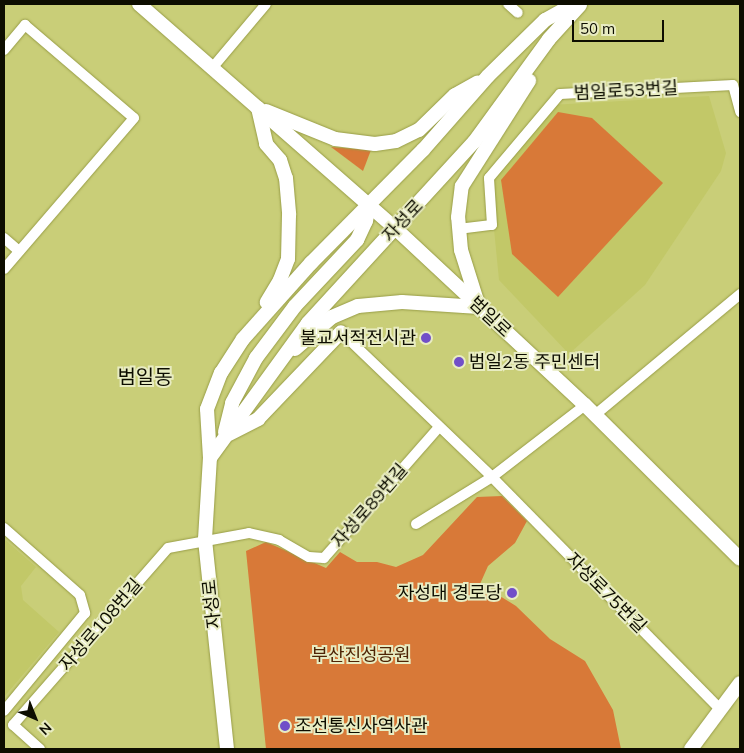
<!DOCTYPE html>
<meta charset="utf-8">
<style>
body{margin:0}
#map{position:relative;width:744px;height:753px;overflow:hidden;background:#c9ce78;font-family:Mulish,"Noto Sans KR",sans-serif}
div>[style]{position:absolute}
[style*='--x']{left:calc(var(--x)*1px);top:calc(var(--y)*1px);width:calc(var(--w)*1px);rotate:calc(var(--a)*1deg)}
.built>*{inset:0;background:#c2c868}
.green>*{inset:0;background:#d87938}
.roads{filter:drop-shadow(0 0 1px #989d47) drop-shadow(0 0 1px #989d47)}
.street>*{height:10px;margin:-5px;padding:0 5px;transform-origin:5px;border-radius:5px;background:#fff}
.secondary>*{height:14px;margin:-7px;padding:0 7px;transform-origin:7px;border-radius:7px;background:#fff}
.dots>*{width:14px;height:14px;translate:-50% -50%;box-sizing:border-box;border:2px solid #e8ecc2;border-radius:50%}
span{translate:-50% -50%;white-space:nowrap;text-align:center;line-height:1.15;-webkit-text-stroke:4px #e8ecc2;paint-order:stroke}
.street-label{font-size:18px;color:#0d0d00}
.poi-label{font-size:18px;color:#0d0d00}
.right{translate:-100% -50%;text-align:right}
.left{translate:0 -50%;text-align:left}
.park-label{font-size:18px;color:#4e2405}
.quarter-label{font-size:20px;color:#0d0d00}
.frame{position:absolute;inset:0;border:5px solid #0d0d00;pointer-events:none}
.north{position:absolute;left:10px;top:693px;width:50px;height:50px;-webkit-text-stroke:4px #e8ecc2;paint-order:stroke;rotate:136deg;font-size:14px;font-weight:700;line-height:20px;text-align:center;color:#0d0d00}
.north::after{content:'';display:block;margin:auto;width:18px;height:22px;background:#0d0d00;clip-path:polygon(50% 0,100% 100%,50% 72%,0 100%)}
.scale{position:absolute;left:572px;top:20px;width:92px;height:22px;box-sizing:border-box;border:2px solid #0d0d00;border-top:0;padding-left:6px;font-size:15px;line-height:18px;white-space:nowrap;color:#0d0d00;-webkit-text-stroke:4px #e8ecc2;paint-order:stroke}
</style>
<div id="map">
<div class="built">
<i style="clip-path:polygon(709px 96px,726px 153px,721px 171px,645px 285px,569px 354px,499px 280px,489px 178px,551px 105px)"></i>
<i style="clip-path:polygon(4px 539px,36px 567px,21px 586px,23px 600px,59px 632px,4px 697px)"></i>
</div>
<div class="green">
<i style="clip-path:polygon(558px 112px,592px 118px,663px 183px,558px 297px,512px 254px,501px 180px)"></i>
<i style="clip-path:polygon(331px 147px,371px 150px,363px 171px)"></i>
<i style="clip-path:polygon(502px 496px,527px 521px,515px 543px,488px 566px,480px 584px,516px 606px,550px 639px,585px 661px,613px 710px,621px 749px,266px 749px,246px 551px,266px 542px,326px 568px,340px 552px,357px 562px,377px 562px,396px 567px,423px 555px,477px 497px)"></i>
</div>
<div class="roads">
<div class="street">
<i style="--x:508;--y:4;--w:13;--a:42"></i>
<i style="--x:4;--y:50;--w:33;--a:-50"></i>
<i style="--x:25;--y:25;--w:143;--a:40.5"></i>
<i style="--x:134;--y:118;--w:199;--a:130.7"></i>
<i style="--x:213;--y:67;--w:82;--a:-49.9"></i>
<i style="--x:458;--y:229;--w:34;--a:-7"></i>
<i style="--x:492;--y:225;--w:47;--a:-93.7"></i>
<i style="--x:489;--y:178;--w:110;--a:-49.8"></i>
<i style="--x:560;--y:94;--w:173;--a:-3"></i>
<i style="--x:733;--y:85;--w:28;--a:75"></i>
<i style="--x:4;--y:238;--w:20;--a:41"></i>
<i style="--x:341;--y:332;--w:209;--a:43.8"></i>
<i style="--x:492;--y:477;--w:325;--a:45.5"></i>
<i style="--x:595;--y:415;--w:189;--a:-39.8"></i>
<i style="--x:416;--y:524;--w:89;--a:-31.7"></i>
<i style="--x:492;--y:477;--w:118;--a:-37.7"></i>
<i style="--x:4;--y:528;--w:101;--a:41.4"></i>
<i style="--x:80;--y:595;--w:19;--a:74"></i>
<i style="--x:85;--y:613;--w:127;--a:129.6"></i>
<i style="--x:40;--y:749;--w:36;--a:-138"></i>
<i style="--x:13;--y:725;--w:235;--a:-48.8"></i>
<i style="--x:168;--y:548;--w:82;--a:-10.5"></i>
<i style="--x:249;--y:533;--w:31;--a:13"></i>
<i style="--x:279;--y:540;--w:34;--a:30"></i>
<i style="--x:309;--y:557;--w:15;--a:4"></i>
<i style="--x:324;--y:558;--w:174;--a:-48.7"></i>
</div>
<div class="secondary">
<i style="--x:139;--y:4;--w:342;--a:41.2"></i>
<i style="--x:396;--y:229;--w:258;--a:43"></i>
<i style="--x:585;--y:405;--w:218;--a:44.8"></i>
<i style="--x:258;--y:108;--w:37;--a:77"></i>
<i style="--x:266;--y:144;--w:21;--a:49"></i>
<i style="--x:280;--y:160;--w:19;--a:72"></i>
<i style="--x:286;--y:178;--w:37;--a:85"></i>
<i style="--x:289;--y:215;--w:44;--a:91.3"></i>
<i style="--x:288;--y:259;--w:22;--a:111"></i>
<i style="--x:280;--y:280;--w:26;--a:121"></i>
<i style="--x:266;--y:111;--w:74;--a:22.1"></i>
<i style="--x:335;--y:139;--w:40;--a:7.1"></i>
<i style="--x:375;--y:144;--w:21;--a:-8"></i>
<i style="--x:396;--y:141;--w:25;--a:-26"></i>
<i style="--x:419;--y:130;--w:50;--a:-44.2"></i>
<i style="--x:455;--y:95;--w:26;--a:-29"></i>
<i style="--x:479;--y:307;--w:60;--a:-107.5"></i>
<i style="--x:461;--y:250;--w:33;--a:-95"></i>
<i style="--x:458;--y:217;--w:31;--a:-83"></i>
<i style="--x:462;--y:186;--w:125;--a:-57.5"></i>
<i style="--x:295;--y:349;--w:49;--a:-40.9"></i>
<i style="--x:332;--y:317;--w:28;--a:-23"></i>
<i style="--x:358;--y:306;--w:44;--a:-5.2"></i>
<i style="--x:402;--y:302;--w:77;--a:3.7"></i>
<i style="--x:225;--y:432;--w:30;--a:-76"></i>
<i style="--x:232;--y:403;--w:51;--a:-61.9"></i>
<i style="--x:256;--y:358;--w:65;--a:-53.1"></i>
<i style="--x:295;--y:306;--w:91;--a:-46.8"></i>
<i style="--x:357;--y:240;--w:21;--a:-65"></i>
<i style="--x:366;--y:221;--w:17;--a:-80"></i>
<i style="--x:229;--y:434;--w:33;--a:-27"></i>
<i style="--x:258;--y:419;--w:120;--a:-46.3"></i>
<i style="--x:210;--y:458;--w:167;--a:-54"></i>
<i style="--x:308;--y:323;--w:246;--a:-47.5"></i>
<i style="--x:474;--y:142;--w:127;--a:-53.9"></i>
<i style="--x:549;--y:39;--w:46;--a:-47.6"></i>
<i style="--x:227;--y:749;--w:211;--a:-96"></i>
<i style="--x:205;--y:539;--w:81;--a:-86.5"></i>
<i style="--x:210;--y:458;--w:49;--a:-93.5"></i>
<i style="--x:207;--y:409;--w:39;--a:-69"></i>
<i style="--x:221;--y:373;--w:40;--a:-57.1"></i>
<i style="--x:243;--y:339;--w:102;--a:-48.2"></i>
<i style="--x:311;--y:263;--w:159;--a:-45.3"></i>
<i style="--x:423;--y:150;--w:98;--a:-48.7"></i>
<i style="--x:488;--y:76;--w:80;--a:-44.5"></i>
<i style="--x:545;--y:20;--w:33;--a:-29"></i>
<i style="--x:691;--y:749;--w:82;--a:-53.4"></i>
</div>
</div>
<div class="dots">
<i style="left:426px;top:338px;background:#714fc8"></i>
<i style="left:459px;top:362px;background:#714fc8"></i>
<i style="left:512px;top:593px;background:#714fc8"></i>
<i style="left:285px;top:726px;background:#714fc8"></i>
</div>
<div class="street-label">
<span style="left:626px;top:91px;rotate:-3deg">범일로53번길</span>
<span style="left:403px;top:221px;rotate:-47deg">자성로</span>
<span style="left:490px;top:317px;rotate:43deg">범일로</span>
<span style="left:370px;top:506px;rotate:-49deg">자성로89번길</span>
<span style="left:606px;top:593px;rotate:45deg">자성로75번길</span>
<span style="left:212px;top:604px;rotate:-96deg">자성로</span>
<span style="left:101px;top:625px;rotate:-49deg">자성로108번길</span>
</div>
<div class="poi-label">
<span class="right" style="left:416px;top:338px">불교서적전시관</span>
<span class="left" style="left:469px;top:362px">범일2동 주민센터</span>
<span class="right" style="left:502px;top:593px">자성대 경로당</span>
<span class="left" style="left:295px;top:726px">조선통신사역사관</span>
</div>
<div class="park-label">
<span style="left:361px;top:655px">부산진성공원</span>
</div>
<div class="quarter-label">
<span style="left:145px;top:376px">범일동</span>
</div>
<div class="frame"></div>
<div class="north">N</div>
<div class="scale">50 m</div>
</div>
